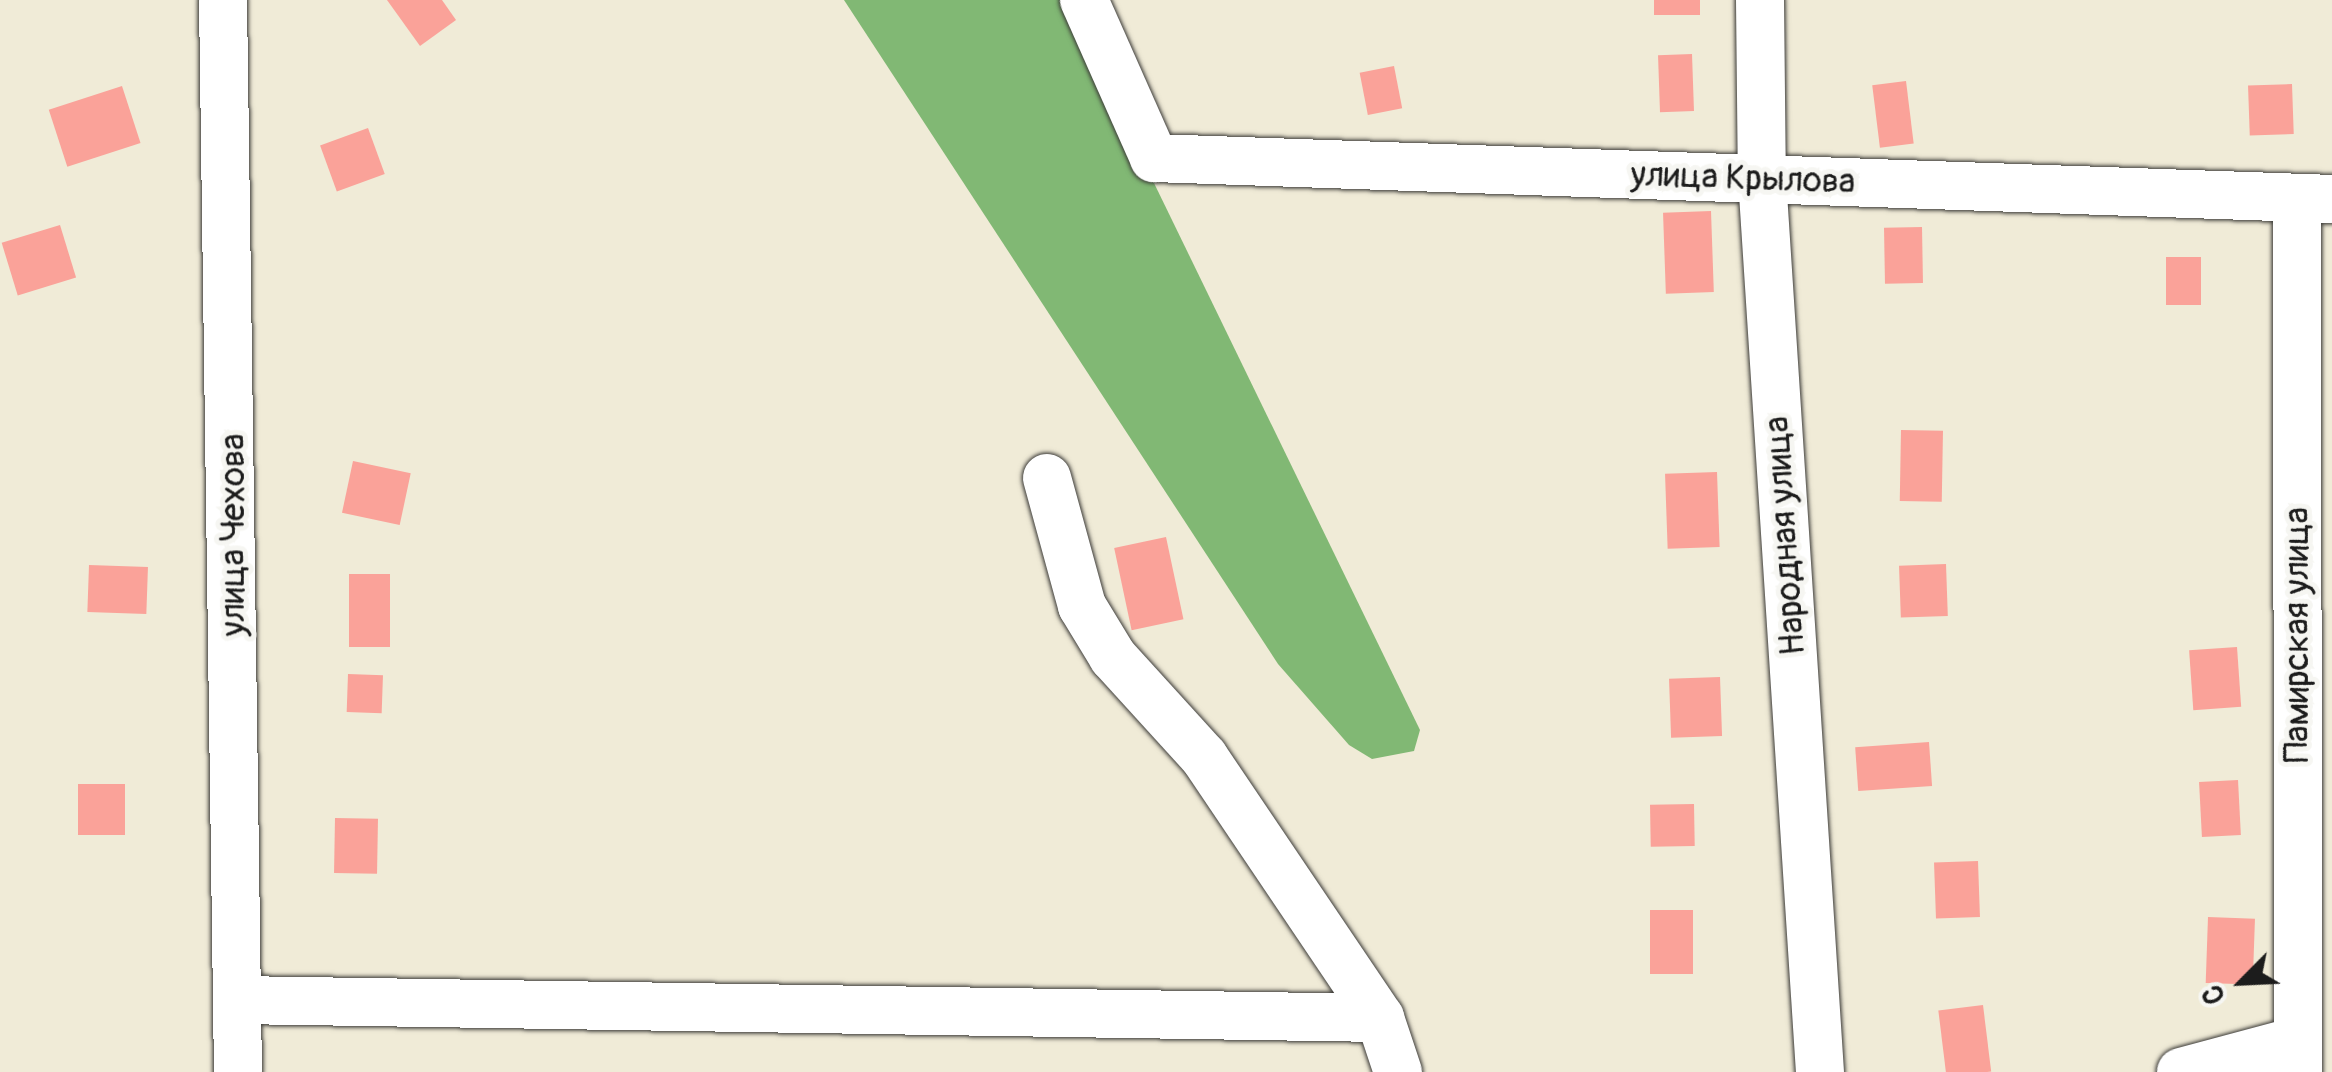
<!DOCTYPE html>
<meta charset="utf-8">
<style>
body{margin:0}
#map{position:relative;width:2332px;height:1072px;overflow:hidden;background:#f0ebd7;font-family:Pangolin,sans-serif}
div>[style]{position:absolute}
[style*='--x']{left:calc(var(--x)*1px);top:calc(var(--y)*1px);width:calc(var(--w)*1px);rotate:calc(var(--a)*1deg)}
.forest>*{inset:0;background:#81b874}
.building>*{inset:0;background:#faa299;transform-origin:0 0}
.roads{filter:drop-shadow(0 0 2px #3c3b38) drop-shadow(0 0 2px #3c3b38)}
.minor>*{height:48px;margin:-24px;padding:0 24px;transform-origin:24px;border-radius:24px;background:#fff}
span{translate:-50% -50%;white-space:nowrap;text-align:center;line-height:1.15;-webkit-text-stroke:10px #f6f6f2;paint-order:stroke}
.street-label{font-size:35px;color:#1c1c1c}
.north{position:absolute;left:2192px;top:932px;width:100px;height:100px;-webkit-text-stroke:8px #f6f6f2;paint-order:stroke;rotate:246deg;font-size:28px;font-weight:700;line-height:40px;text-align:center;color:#1c1c1c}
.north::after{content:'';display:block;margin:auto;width:35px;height:45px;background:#1c1c1c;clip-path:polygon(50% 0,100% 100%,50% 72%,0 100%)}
</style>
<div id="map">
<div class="forest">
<i style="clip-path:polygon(844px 0,1065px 0,1420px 730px,1414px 751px,1372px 759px,1349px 745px,1278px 664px)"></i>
</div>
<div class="building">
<i style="clip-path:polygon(387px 0,442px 0,456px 20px,420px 46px)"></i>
<i style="left:1654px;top:0;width:46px;height:15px"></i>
<i style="left:1692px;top:54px;width:57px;height:34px;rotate:88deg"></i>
<i style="left:1394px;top:66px;width:43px;height:35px;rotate:79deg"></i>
<i style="left:1906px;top:81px;width:63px;height:34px;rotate:83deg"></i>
<i style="left:2292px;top:84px;width:50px;height:44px;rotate:88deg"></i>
<i style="left:122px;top:86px;width:60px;height:77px;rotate:72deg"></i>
<i style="left:368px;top:128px;width:49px;height:51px;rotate:70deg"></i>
<i style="left:1711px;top:211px;width:81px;height:48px;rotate:88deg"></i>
<i style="left:60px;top:225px;width:55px;height:61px;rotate:73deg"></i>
<i style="left:1922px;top:227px;width:56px;height:38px;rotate:89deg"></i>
<i style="left:2166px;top:257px;width:35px;height:48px"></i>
<i style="left:1901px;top:430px;width:42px;height:71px;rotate:1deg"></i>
<i style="left:353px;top:461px;width:59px;height:53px;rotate:12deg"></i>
<i style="left:1717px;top:472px;width:75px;height:52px;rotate:88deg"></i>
<i style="left:1166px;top:537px;width:84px;height:53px;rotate:78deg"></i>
<i style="left:1946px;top:564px;width:52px;height:47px;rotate:88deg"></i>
<i style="left:89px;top:565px;width:59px;height:47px;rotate:2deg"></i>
<i style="left:349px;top:574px;width:41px;height:73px"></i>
<i style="left:2237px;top:647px;width:60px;height:48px;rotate:86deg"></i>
<i style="left:348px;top:674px;width:35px;height:38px;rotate:2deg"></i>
<i style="left:1720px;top:677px;width:59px;height:51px;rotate:88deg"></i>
<i style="left:1929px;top:742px;width:44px;height:74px;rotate:86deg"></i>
<i style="left:2238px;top:780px;width:55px;height:39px;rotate:87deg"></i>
<i style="left:78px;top:784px;width:47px;height:51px"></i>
<i style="left:1694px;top:804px;width:42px;height:44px;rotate:89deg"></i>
<i style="left:335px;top:818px;width:43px;height:55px;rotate:1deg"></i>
<i style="left:1978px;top:861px;width:56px;height:44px;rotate:88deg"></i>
<i style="left:1650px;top:910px;width:43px;height:64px"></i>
<i style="left:2208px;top:917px;width:47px;height:66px;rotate:2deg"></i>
<i style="left:1983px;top:1005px;width:67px;height:45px;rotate:83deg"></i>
</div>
<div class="roads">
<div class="minor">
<i style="--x:223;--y:0;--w:1072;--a:89.2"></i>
<i style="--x:1084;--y:0;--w:173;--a:66.1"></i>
<i style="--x:1154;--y:158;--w:1179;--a:1.99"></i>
<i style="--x:1760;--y:0;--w:178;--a:89.4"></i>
<i style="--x:1762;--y:178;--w:896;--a:86.29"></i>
<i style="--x:2297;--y:198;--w:874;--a:89.93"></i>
<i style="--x:1047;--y:478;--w:133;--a:74.7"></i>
<i style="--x:1082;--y:606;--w:60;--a:58.7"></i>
<i style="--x:1113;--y:657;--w:135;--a:47.7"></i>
<i style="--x:1204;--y:757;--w:315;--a:56"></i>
<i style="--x:237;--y:1000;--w:1143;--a:0.9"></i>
<i style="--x:1380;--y:1018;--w:57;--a:71.6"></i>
<i style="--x:2181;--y:1072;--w:120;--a:-15"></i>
</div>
</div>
<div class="street-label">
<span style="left:1743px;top:178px;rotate:2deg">улица Крылова</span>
<span style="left:233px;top:535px;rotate:-90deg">улица Чехова</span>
<span style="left:1785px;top:536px;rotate:-94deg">Народная улица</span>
<span style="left:2297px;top:635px;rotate:-90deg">Памирская улица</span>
</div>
<div class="north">С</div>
</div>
